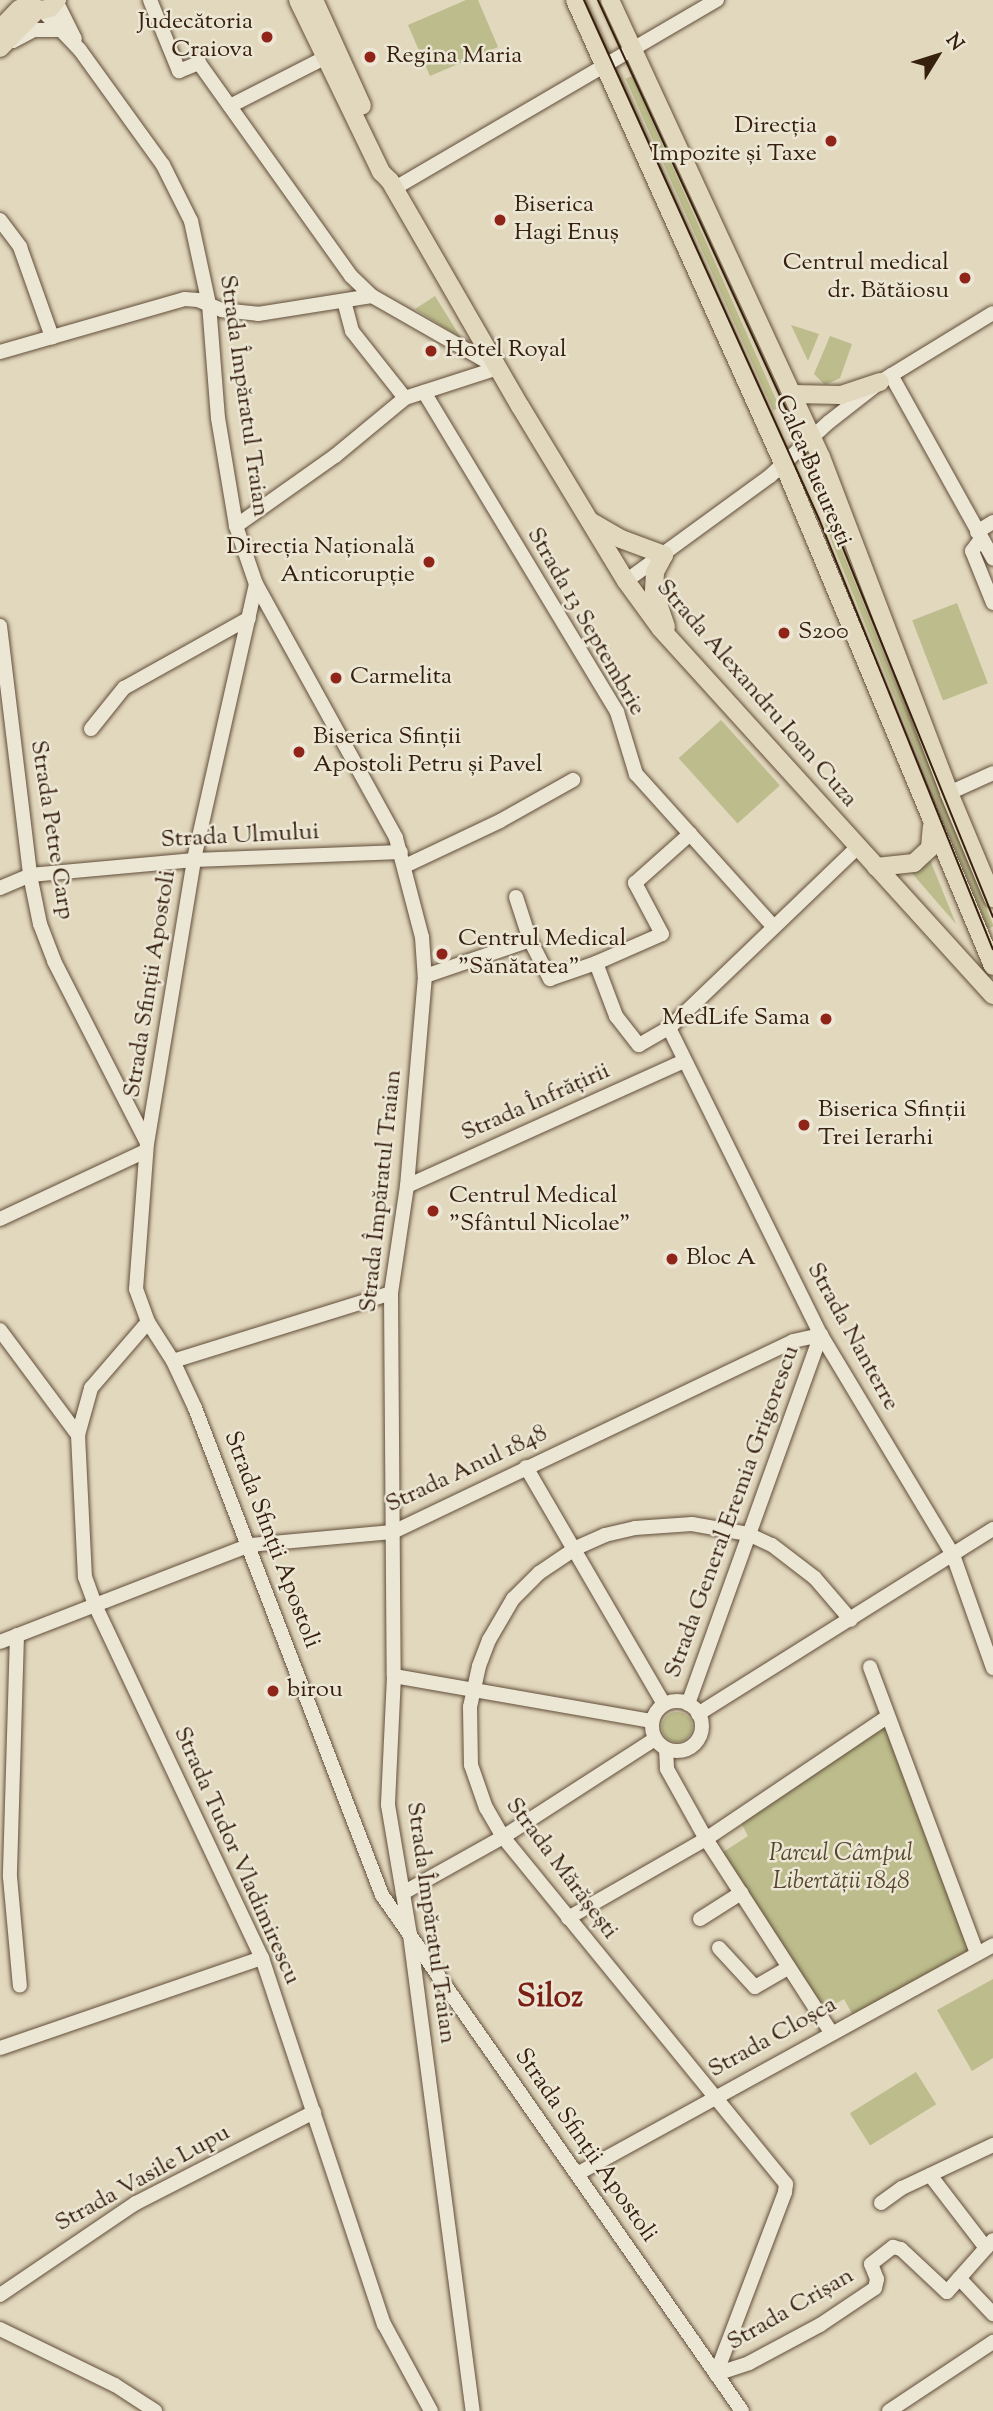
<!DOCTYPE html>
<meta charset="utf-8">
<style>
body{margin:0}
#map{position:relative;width:993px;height:2411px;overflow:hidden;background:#e2d8be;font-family:"Sorts Mill Goudy",serif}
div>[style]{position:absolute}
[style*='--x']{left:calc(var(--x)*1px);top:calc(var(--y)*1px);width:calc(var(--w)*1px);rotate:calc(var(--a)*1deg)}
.green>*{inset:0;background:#bcbc8c;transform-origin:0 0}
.round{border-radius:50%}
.roads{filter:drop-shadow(0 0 2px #624e39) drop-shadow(0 0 2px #624e39)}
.minor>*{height:14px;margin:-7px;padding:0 7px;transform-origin:7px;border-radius:7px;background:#ece6d5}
.minor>.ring{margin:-7px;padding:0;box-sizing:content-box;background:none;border:14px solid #ece6d5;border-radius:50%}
.major>*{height:18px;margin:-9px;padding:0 9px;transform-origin:9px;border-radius:9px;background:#e2d8be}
.tram>*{height:2px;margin:-1px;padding:0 1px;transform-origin:1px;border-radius:1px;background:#37200d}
.dots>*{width:19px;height:19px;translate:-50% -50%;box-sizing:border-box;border:4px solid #ece6d5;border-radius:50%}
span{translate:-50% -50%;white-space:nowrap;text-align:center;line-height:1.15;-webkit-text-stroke:5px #ece6d5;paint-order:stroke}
.poi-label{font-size:24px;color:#37200d}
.right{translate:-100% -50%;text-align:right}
.left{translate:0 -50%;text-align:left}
.street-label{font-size:24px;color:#37200d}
.park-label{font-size:24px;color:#58472d;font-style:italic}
.district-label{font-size:32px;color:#7a1f14;font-weight:700}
.north{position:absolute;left:902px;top:21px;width:70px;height:70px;-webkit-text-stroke:5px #ece6d5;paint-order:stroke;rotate:52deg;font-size:19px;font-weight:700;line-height:28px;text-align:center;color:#37200d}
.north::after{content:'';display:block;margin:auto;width:24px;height:32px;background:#37200d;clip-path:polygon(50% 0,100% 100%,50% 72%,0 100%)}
</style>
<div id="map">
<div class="green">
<i style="clip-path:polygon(466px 0,478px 0,498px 47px,430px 76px,408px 25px)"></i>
<i style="left:632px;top:76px;width:363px;height:7px;rotate:66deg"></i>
<i style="clip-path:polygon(435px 296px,461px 338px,415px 309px)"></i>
<i style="clip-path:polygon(791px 325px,819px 334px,808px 361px)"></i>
<i style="clip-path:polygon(830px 336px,852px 344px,840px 378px,825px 385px,814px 374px)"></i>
<i style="left:830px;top:521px;width:437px;height:6px;rotate:68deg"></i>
<i style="left:957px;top:603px;width:86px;height:48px;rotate:69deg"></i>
<i style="left:721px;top:720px;width:88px;height:57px;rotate:48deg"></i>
<i style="clip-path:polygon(930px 860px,956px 924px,910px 871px)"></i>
<i class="round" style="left:662px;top:1712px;width:30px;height:30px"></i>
<i style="clip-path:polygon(887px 1717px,977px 1953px,855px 2019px,844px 1999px,819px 2013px,717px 1856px,748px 1836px,738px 1817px)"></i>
<i style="clip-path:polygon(993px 1979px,993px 2058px,972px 2071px,937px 2010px)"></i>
<i style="left:916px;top:2072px;width:38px;height:78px;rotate:58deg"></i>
</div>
<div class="roads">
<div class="minor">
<i style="--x:150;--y:0;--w:77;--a:67.8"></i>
<i style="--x:179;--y:71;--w:22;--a:-22"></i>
<i style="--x:199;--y:63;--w:262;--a:54.5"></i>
<i style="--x:351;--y:276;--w:29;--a:44"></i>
<i style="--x:56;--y:1;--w:42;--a:63.4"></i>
<i style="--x:42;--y:10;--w:55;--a:46.5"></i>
<i style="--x:80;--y:50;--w:142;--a:54.2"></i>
<i style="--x:163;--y:165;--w:63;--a:63.4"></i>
<i style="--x:191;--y:221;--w:85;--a:77.8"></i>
<i style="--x:209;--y:304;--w:114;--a:85.5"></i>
<i style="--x:218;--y:418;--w:109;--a:80.5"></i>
<i style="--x:236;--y:526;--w:61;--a:71"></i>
<i style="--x:256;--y:584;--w:290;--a:61.1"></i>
<i style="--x:396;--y:838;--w:102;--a:75.3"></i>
<i style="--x:422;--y:937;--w:39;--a:86"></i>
<i style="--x:425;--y:976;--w:211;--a:94.9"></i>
<i style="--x:407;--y:1186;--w:108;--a:98.5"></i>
<i style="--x:391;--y:1293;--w:383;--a:89.6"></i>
<i style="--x:394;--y:1676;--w:129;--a:92.7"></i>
<i style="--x:388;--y:1805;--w:132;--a:80.4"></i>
<i style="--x:410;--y:1935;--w:480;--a:82.5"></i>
<i style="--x:13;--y:41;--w:24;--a:-28"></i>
<i style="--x:34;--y:30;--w:25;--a:0"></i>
<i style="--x:230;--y:106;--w:114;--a:-27"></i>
<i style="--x:395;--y:188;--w:373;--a:-30.3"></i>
<i style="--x:0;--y:220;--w:34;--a:53"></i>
<i style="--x:20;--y:247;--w:96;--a:70.4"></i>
<i style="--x:344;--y:301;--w:31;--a:75"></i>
<i style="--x:352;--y:331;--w:85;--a:51.7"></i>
<i style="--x:0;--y:352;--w:192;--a:-16"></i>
<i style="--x:185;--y:299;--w:13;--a:4"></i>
<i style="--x:198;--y:300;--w:26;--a:23"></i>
<i style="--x:222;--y:310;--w:36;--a:6"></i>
<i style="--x:258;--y:314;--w:115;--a:-9"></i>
<i style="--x:372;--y:296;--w:145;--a:29.7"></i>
<i style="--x:891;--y:375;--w:210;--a:60.9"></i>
<i style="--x:424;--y:392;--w:374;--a:58.9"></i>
<i style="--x:617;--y:712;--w:65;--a:73"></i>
<i style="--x:636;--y:774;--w:205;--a:48"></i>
<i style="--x:236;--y:526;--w:121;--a:-35.3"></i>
<i style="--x:335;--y:456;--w:91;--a:-39.6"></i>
<i style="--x:405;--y:398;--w:98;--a:-17.9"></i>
<i style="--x:977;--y:532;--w:19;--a:-32"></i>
<i style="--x:981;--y:539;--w:15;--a:127"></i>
<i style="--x:972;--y:551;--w:56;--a:68"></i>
<i style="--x:626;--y:581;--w:178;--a:-36.1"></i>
<i style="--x:770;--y:476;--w:80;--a:-42.5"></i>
<i style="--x:829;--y:422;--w:65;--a:-38.1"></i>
<i style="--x:880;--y:382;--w:132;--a:-31.4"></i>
<i style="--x:256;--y:584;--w:283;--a:102.7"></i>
<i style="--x:194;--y:860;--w:287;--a:99.4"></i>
<i style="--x:147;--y:1143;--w:146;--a:94.3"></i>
<i style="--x:136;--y:1289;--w:35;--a:70"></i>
<i style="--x:148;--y:1322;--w:46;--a:57.3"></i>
<i style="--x:173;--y:1361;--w:52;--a:64.9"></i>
<i style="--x:195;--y:1408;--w:522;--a:68.99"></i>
<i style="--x:382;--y:1895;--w:629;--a:55.1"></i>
<i style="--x:0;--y:626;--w:251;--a:83.1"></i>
<i style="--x:30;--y:875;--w:50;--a:78.5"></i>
<i style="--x:40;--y:924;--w:40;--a:69"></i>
<i style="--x:54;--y:961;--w:204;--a:62.9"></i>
<i style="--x:91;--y:729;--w:53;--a:-51.2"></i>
<i style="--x:124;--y:688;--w:143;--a:-29.2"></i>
<i style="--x:949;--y:793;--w:48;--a:-24.4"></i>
<i style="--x:405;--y:866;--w:105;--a:-25.3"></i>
<i style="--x:500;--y:821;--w:84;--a:-29.3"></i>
<i style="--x:0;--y:888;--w:33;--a:-23"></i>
<i style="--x:30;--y:875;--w:165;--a:-5.2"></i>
<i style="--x:194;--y:860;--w:207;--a:-2.2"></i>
<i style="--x:516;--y:897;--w:45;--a:72"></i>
<i style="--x:530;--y:940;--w:44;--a:62.9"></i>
<i style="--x:550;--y:979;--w:49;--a:-19.2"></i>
<i style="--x:596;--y:963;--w:72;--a:-23.7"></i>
<i style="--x:662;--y:934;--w:58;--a:-117.9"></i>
<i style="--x:635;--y:883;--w:74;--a:-41.7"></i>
<i style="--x:596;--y:963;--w:57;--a:69.3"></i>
<i style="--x:616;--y:1016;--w:37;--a:52"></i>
<i style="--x:639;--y:1045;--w:34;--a:-30"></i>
<i style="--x:669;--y:1028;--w:262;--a:-43.8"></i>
<i style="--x:425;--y:976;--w:111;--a:-18.9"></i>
<i style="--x:669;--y:1028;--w:343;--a:63.7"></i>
<i style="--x:821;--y:1335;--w:257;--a:59"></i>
<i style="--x:953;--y:1555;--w:120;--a:70.5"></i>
<i style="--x:407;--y:1186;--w:304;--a:-24.3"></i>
<i style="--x:0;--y:1219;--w:161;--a:-25"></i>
<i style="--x:0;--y:1330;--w:131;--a:53.4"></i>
<i style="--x:78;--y:1435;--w:142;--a:87.2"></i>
<i style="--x:85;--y:1577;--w:30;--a:70"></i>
<i style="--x:95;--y:1605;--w:391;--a:64.7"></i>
<i style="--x:262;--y:1958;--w:386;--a:71.6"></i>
<i style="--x:384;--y:2324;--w:99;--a:61.6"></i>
<i style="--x:173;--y:1361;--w:228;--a:-17.3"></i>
<i style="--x:78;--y:1435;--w:49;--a:-74.5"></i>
<i style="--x:91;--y:1388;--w:87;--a:-49.2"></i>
<i style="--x:526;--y:1467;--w:274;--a:59.8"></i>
<i style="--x:17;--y:1635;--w:242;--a:91.7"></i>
<i style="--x:10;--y:1877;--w:109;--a:84.8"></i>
<i style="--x:0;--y:1642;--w:268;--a:-21.2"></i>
<i style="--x:250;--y:1545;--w:144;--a:-5.2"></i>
<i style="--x:393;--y:1532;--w:443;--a:-25.5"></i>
<i style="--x:793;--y:1341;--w:29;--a:-12"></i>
<i style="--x:870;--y:1667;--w:305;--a:69.5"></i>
<i style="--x:394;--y:1676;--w:262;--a:9.9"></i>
<i class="ring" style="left:652px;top:1701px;width:36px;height:36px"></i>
<i style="--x:688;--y:1704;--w:392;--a:-70.2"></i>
<i style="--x:698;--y:1714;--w:348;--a:-32.1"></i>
<i style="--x:666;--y:1749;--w:20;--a:87"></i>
<i style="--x:667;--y:1769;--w:80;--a:60.9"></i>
<i style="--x:706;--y:1839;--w:230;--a:57.1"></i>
<i style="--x:403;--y:1893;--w:115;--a:-29.2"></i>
<i style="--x:503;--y:1837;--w:181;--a:-32.8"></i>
<i style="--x:568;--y:1918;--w:159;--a:-29.8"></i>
<i style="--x:706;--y:1839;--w:218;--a:-34"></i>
<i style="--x:700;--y:1919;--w:49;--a:-32.4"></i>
<i style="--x:719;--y:1948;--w:53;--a:47.3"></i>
<i style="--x:755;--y:1987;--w:39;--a:-30"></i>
<i style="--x:0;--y:2048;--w:277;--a:-19"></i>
<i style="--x:577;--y:2174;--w:475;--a:-28.8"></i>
<i style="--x:930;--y:2175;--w:92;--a:52.5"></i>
<i style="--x:881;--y:2203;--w:26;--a:-36"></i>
<i style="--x:902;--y:2188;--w:101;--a:-25.3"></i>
<i style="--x:959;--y:2278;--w:50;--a:46.6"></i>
<i style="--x:0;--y:2295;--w:164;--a:-34.1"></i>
<i style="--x:136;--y:2203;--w:200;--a:-27.1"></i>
<i style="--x:0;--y:2329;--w:128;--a:26"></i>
<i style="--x:115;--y:2385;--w:48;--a:33"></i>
<i style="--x:716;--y:2374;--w:195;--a:-69.2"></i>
<i style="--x:785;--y:2192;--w:8;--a:-83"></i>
<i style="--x:786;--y:2184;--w:448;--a:-129.2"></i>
<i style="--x:503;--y:1837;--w:34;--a:-120"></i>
<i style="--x:486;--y:1808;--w:46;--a:-109.2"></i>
<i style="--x:471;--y:1765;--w:58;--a:-91"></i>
<i style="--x:470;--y:1707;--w:42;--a:-77.6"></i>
<i style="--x:479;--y:1666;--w:28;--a:-69"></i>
<i style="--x:489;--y:1640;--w:48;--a:-59.7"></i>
<i style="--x:513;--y:1599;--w:37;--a:-45"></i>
<i style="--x:539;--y:1573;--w:45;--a:-34"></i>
<i style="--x:576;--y:1548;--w:32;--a:-24"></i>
<i style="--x:605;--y:1535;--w:31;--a:-13"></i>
<i style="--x:635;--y:1528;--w:57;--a:-4"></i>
<i style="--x:692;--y:1524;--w:57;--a:10.1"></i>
<i style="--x:748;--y:1534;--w:26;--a:25"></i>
<i style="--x:772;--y:1545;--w:54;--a:37.5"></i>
<i style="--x:815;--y:1578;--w:55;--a:49.4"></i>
<i style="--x:716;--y:2374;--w:35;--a:-18"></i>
<i style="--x:749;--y:2363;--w:81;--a:-28.2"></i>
<i style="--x:820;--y:2325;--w:66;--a:-33.9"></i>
<i style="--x:875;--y:2288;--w:9;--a:-77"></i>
<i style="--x:877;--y:2279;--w:16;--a:-112"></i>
<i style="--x:871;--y:2264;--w:28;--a:-38"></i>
<i style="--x:893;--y:2247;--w:8;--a:14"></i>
<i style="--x:901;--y:2249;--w:63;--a:43.1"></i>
<i style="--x:947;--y:2292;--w:69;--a:-48.5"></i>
<i style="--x:889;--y:2411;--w:125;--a:-33.6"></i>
</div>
<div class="major">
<i style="--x:26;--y:0;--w:9;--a:54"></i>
<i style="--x:31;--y:7;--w:11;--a:15"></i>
<i style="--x:42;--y:10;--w:8;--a:-14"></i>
<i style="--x:50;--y:8;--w:11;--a:-49"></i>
<i style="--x:298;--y:0;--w:191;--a:64.2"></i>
<i style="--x:381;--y:172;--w:13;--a:45"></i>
<i style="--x:390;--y:181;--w:260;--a:60"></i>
<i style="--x:520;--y:406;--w:205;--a:58.8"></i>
<i style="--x:626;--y:581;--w:59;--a:53.9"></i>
<i style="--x:661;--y:629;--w:494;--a:47.8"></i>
<i style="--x:314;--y:0;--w:116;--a:65.6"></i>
<i style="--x:575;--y:0;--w:508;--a:65.81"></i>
<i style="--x:783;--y:463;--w:545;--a:67.34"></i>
<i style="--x:610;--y:0;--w:503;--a:65.22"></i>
<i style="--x:821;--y:457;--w:360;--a:69.1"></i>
<i style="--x:949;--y:793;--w:114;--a:67.3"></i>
<i style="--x:0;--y:29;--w:28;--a:-46"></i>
<i style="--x:0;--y:48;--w:54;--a:-45.7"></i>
<i style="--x:792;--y:394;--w:49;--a:1.2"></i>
<i style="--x:841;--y:395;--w:41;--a:-18.4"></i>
<i style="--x:590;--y:521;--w:36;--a:30"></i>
<i style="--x:621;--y:539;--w:46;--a:20.4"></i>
<i style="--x:664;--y:555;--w:19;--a:118"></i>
<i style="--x:655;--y:572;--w:20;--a:93"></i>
<i style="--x:654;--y:592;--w:37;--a:71"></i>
<i style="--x:876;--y:867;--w:38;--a:-6"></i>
<i style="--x:914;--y:863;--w:22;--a:-43"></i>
<i style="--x:930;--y:848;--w:21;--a:-85"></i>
</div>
</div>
<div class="tram">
<i style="--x:584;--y:0;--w:570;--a:65.64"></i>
<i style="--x:819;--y:519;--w:464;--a:68"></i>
<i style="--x:598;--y:0;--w:451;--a:65.3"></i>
<i style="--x:787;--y:410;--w:547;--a:67.89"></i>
</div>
<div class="dots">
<i style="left:267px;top:37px;background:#8f2418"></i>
<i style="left:370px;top:57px;background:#8f2418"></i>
<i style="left:831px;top:141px;background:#8f2418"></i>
<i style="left:500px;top:220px;background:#8f2418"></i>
<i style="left:965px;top:278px;background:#8f2418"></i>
<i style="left:431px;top:351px;background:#8f2418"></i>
<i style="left:429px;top:562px;background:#8f2418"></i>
<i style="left:784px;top:633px;background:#8f2418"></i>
<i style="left:336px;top:678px;background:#8f2418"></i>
<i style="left:299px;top:752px;background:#8f2418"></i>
<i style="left:442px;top:954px;background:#8f2418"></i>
<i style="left:826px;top:1019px;background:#8f2418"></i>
<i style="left:804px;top:1125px;background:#8f2418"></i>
<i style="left:433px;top:1211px;background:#8f2418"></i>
<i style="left:672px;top:1259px;background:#8f2418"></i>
<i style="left:273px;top:1691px;background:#8f2418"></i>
</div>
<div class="poi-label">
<span class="right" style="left:253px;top:37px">Judecătoria<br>Craiova</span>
<span class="left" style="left:386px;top:57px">Regina Maria</span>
<span class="right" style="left:817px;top:141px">Direcția<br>Impozite și Taxe</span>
<span class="left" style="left:514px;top:220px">Biserica<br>Hagi Enuș</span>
<span class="right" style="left:949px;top:278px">Centrul medical<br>dr. Bătăiosu</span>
<span class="left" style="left:445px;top:351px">Hotel Royal</span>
<span class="right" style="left:415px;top:562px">Direcția Națională<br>Anticorupție</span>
<span class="left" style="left:798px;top:633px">S200</span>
<span class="left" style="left:350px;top:678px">Carmelita</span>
<span class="left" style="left:313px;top:752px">Biserica Sfinții<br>Apostoli Petru și Pavel</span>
<span class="left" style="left:458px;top:954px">Centrul Medical<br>"Sănătatea"</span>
<span class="right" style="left:810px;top:1019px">MedLife Sama</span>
<span class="left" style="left:818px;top:1125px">Biserica Sfinții<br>Trei Ierarhi</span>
<span class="left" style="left:449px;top:1211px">Centrul Medical<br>"Sfântul Nicolae"</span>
<span class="left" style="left:686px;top:1259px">Bloc A</span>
<span class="left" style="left:287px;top:1691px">birou</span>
</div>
<div class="street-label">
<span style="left:243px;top:396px;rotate:82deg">Strada Împăratul Traian</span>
<span style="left:812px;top:471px;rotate:67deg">Calea București</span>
<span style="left:585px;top:622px;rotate:60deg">Strada 13 Septembrie</span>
<span style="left:756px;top:694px;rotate:49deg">Strada Alexandru Ioan Cuza</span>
<span style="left:51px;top:830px;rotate:81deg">Strada Petre Carp</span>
<span style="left:240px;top:837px;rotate:-3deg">Strada Ulmului</span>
<span style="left:151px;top:984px;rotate:-81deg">Strada Sfinții Apostoli</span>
<span style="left:536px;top:1103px;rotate:-24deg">Strada Înfrățirii</span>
<span style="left:382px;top:1191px;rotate:-84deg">Strada Împăratul Traian</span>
<span style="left:852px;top:1337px;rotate:61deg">Strada Nanterre</span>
<span style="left:467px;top:1470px;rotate:-25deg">Strada Anul 1848</span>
<span style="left:733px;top:1512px;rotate:-70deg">Strada General Eremia Grigorescu</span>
<span style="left:271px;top:1540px;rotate:69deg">Strada Sfinții Apostoli</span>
<span style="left:236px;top:1856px;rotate:66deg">Strada Tudor Vladimirescu</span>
<span style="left:561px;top:1869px;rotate:53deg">Strada Mărășești</span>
<span style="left:430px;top:1923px;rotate:82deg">Strada Împăratul Traian</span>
<span style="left:773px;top:2038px;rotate:-29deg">Strada Cloșca</span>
<span style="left:585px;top:2146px;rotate:55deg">Strada Sfinții Apostoli</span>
<span style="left:143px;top:2179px;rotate:-29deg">Strada Vasile Lupu</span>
<span style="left:791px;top:2310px;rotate:-30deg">Strada Crișan</span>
</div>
<div class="park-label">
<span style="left:841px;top:1869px">Parcul Câmpul<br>Libertății 1848</span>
</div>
<div class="district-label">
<span style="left:550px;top:1998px">Siloz</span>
</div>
<div class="north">N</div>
</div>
